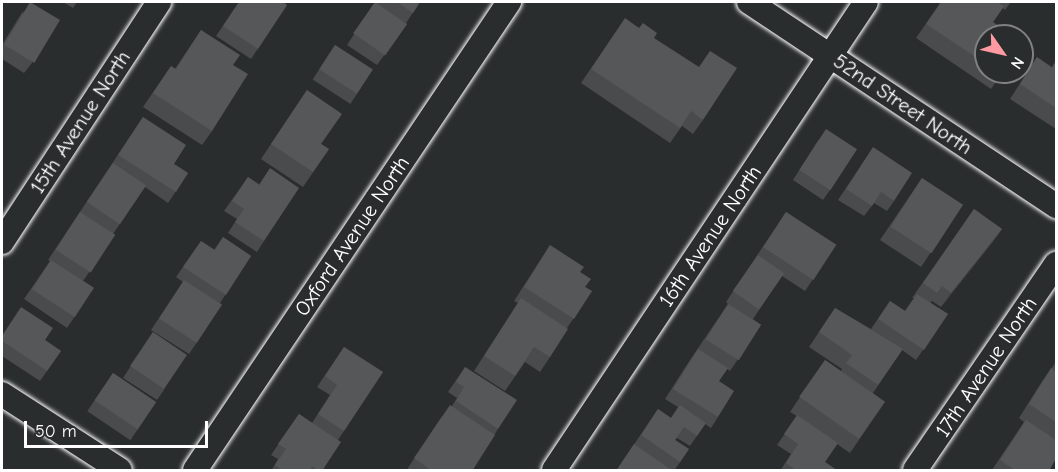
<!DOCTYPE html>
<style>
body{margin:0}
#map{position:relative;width:1058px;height:472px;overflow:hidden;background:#2a2d2e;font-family:"Comic Neue",sans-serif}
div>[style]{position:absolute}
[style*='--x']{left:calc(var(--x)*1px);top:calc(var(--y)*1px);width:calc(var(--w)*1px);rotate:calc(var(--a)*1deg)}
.roads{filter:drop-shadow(0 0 2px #fff) drop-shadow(0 0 2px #fff)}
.minor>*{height:24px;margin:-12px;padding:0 12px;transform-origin:12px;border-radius:12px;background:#2a2d2e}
.wall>*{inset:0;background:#494b4c;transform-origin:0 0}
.shaded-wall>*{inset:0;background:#3c3d3e}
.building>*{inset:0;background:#555758;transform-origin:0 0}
span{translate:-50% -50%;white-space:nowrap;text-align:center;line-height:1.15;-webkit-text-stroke:5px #2a2d2e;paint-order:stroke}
.street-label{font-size:21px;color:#fff}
.frame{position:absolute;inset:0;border:3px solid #fff;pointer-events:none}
.north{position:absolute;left:974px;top:24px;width:60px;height:60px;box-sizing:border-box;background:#2a2d2e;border:2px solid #7f8182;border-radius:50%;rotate:124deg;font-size:16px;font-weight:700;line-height:24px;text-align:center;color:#fff}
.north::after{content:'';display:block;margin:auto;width:21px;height:27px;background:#ff9aa2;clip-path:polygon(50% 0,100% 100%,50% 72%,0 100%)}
.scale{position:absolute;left:24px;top:421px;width:184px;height:27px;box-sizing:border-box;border:3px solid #fff;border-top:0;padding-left:8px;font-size:18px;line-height:21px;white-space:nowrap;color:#fff;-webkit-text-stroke:4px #2a2d2e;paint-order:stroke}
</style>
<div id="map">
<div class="roads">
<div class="minor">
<i style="--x:749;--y:2;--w:369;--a:33.6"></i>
<i style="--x:2;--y:242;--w:287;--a:-56.8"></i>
<i style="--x:2;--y:394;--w:140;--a:32.8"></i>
<i style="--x:195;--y:470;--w:564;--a:-56.14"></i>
<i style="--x:554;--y:470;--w:562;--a:-56.31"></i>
<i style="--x:915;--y:470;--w:250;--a:-55.6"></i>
</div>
</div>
<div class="wall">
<i style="clip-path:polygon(63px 2px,77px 2px,73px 8px)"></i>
<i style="clip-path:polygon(239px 2px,287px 2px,285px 4px,287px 5px,251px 59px,216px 36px)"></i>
<i style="clip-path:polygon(374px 2px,420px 2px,406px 23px,407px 24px,377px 65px,347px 45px,375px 2px)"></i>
<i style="clip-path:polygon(941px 2px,1011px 2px,1005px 10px,1003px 8px,993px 22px,986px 36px,986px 72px,1003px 72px,991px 89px,916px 38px)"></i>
<i style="clip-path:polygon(23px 11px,32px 63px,24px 73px,2px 59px,2px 45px)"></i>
<i style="clip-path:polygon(201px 30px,233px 65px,212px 131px,202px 145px,143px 107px,171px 66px,175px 69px)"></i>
<i style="clip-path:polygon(615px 33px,654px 38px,703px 120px,693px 134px,682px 126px,670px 143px,581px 83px)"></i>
<i style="left:335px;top:45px;width:45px;height:41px;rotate:33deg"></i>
<i style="clip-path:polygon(1037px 57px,1052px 67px,1056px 60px,1056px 129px,1010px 99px)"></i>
<i style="clip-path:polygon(307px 90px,321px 144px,329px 149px,303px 187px,261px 159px)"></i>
<i style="clip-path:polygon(143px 117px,174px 164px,188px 173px,168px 203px,145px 187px,113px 234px,115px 235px,83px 281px,94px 288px,67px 328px,24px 299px,50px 261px,48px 260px)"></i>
<i style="clip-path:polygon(819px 139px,830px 190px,823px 200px,793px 180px)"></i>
<i style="clip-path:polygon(866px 158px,894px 201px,887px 211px,874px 203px,864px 216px,838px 200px)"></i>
<i style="clip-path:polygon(248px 177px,259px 184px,264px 241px,257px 252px,228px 233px,237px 219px,224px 211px)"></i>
<i style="clip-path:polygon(922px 178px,931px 252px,921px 267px,880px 240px)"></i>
<i style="clip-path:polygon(974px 209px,1002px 229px,992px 243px,941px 307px,932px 301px,930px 303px,948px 314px,916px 360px,902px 350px,873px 393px,885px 402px,850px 453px,837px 444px,825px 462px,838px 471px,780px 471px,791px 454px,777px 445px,797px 416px,790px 412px,825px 360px,841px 371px,842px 369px,809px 347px,835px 308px,871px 329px,890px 301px,905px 311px,914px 298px,912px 298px)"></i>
<i style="clip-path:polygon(786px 212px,836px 245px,805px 291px,782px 276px,753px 319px,761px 325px,730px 371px,727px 369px,719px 381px,718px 417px,711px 428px,705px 424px,690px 446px,677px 438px,675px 440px,689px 449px,674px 471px,616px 471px,658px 409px,671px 418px,678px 407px,665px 399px,690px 360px,728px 304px,726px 302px)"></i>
<i style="clip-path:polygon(223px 237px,251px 256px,220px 303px,222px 305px,189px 354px,151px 330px,183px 282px,176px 277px,201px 241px,214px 250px)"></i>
<i style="clip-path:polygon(550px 245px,585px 287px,592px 291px,567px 328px,550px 357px,540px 372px,525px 362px,505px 391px,474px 371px,518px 303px,514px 301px)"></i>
<i style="clip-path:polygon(153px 332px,164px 390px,157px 400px,123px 378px)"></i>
<i style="clip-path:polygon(2px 336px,45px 340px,61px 351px,40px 381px,2px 356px)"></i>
<i style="clip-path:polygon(344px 347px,383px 372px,338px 440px,322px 471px,271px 471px,278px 459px,271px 455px,299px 414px,312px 423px,330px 395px,317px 387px)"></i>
<i style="clip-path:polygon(1056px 362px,1056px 458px,1049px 471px,993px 471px,992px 470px,1024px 422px,1019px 418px,1041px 383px)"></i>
<i style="clip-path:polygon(465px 367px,498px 429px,472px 471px,406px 471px,440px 419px,452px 406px,457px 398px,448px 392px)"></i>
<i style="left:113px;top:373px;width:52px;height:46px;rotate:34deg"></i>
</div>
<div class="shaded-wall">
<i style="clip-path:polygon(1002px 229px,992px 243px,941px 307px,951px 293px)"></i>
</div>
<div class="building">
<i style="left:30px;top:2px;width:35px;height:50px;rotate:31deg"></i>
<i style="clip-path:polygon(239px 2px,282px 2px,287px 5px,258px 49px,223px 26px)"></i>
<i style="left:375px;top:2px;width:39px;height:38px;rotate:35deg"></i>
<i style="clip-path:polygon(397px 2px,420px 2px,413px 13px)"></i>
<i style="clip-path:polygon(941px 2px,997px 2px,1004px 6px,993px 22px,1014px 36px,986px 36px,986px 64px,926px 24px)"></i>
<i style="clip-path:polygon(625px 18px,639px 28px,643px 23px,657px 33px,654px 38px,699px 67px,710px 51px,737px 68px,703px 120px,691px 111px,680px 128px,591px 69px)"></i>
<i style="clip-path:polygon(201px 30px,240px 55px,233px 65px,248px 74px,212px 131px,153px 93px,171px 66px,176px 69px)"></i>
<i style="left:335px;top:45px;width:45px;height:29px;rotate:33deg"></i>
<i style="clip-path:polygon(1037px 57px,1052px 68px,1056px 61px,1056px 108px,1020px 84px)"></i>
<i style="clip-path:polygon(307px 90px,342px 114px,321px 144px,329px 149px,313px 172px,271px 144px)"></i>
<i style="clip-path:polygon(143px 117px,186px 145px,174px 164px,188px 173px,176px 192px,118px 155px)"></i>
<i style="left:826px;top:129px;width:37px;height:49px;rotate:33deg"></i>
<i style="clip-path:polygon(873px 147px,912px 173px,894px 201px,881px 192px,872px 206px,846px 189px)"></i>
<i style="left:113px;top:163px;width:40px;height:47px;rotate:34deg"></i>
<i style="clip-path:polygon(270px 168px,299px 188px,264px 241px,235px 222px,244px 209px,232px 201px,248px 177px,259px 185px)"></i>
<i style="left:922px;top:178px;width:49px;height:58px;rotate:33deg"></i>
<i style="clip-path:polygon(974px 209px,1002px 229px,951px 293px,942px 286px,937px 293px,923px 283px)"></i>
<i style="left:80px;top:212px;width:42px;height:45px;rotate:33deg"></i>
<i style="left:786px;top:212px;width:60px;height:42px;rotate:33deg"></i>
<i style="clip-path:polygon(223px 237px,251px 256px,226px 295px,183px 267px,201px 241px,215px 250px)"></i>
<i style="clip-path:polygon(550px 245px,584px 267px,580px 272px,591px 279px,585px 287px,592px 291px,574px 319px,524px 287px)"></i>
<i style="left:758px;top:255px;width:32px;height:44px;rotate:35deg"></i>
<i style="left:51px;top:260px;width:51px;height:35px;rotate:33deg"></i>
<i style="left:184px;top:280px;width:45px;height:46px;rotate:33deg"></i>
<i style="clip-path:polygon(917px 294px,948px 314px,924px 350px,878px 319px,890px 301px,905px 311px)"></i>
<i style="clip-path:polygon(521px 298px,568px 329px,550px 357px,534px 347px,515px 376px,484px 356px)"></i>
<i style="left:728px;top:304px;width:39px;height:42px;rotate:32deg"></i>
<i style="clip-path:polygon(21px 307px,53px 328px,45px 340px,61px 351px,47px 371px,2px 341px,2px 336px)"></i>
<i style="clip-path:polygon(835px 308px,903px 349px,878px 385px,846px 363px,852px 355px,819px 332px)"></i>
<i style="left:153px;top:332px;width:41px;height:41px;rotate:34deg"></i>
<i style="clip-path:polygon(344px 347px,383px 372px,344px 431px,318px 414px,337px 385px,325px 376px)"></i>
<i style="clip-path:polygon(698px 349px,728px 368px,719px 381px,734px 391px,718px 417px,673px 389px)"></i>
<i style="left:825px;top:360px;width:73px;height:45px;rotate:35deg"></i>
<i style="clip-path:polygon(465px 367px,517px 400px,498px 429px,456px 401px,464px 387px,456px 382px)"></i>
<i style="clip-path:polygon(1051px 368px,1056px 372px,1056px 422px,1029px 404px)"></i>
<i style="left:113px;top:373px;width:52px;height:33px;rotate:34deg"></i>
<i style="clip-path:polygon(450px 405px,495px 435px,472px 471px,432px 471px,414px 458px)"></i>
<i style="clip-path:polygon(680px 405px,706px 423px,697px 436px,684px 427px,675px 440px,689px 449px,680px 462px,641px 435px,658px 409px,671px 418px)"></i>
<i style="clip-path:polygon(299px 414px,341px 442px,322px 471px,319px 471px,312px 466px,310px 471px,283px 471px,275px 465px,286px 449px,278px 444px)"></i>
<i style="clip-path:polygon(797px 415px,838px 443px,825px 462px,838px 471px,797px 471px,786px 463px,798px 444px,784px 434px)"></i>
<i style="clip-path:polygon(1026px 420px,1056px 440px,1056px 458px,1049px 471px,1016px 471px,1000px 460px)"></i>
<i style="clip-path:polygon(634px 444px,673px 471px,616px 471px)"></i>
</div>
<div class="street-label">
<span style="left:903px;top:104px;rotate:34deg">52nd Street North</span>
<span style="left:80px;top:122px;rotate:-57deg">15th Avenue North</span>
<span style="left:352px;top:236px;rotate:-56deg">Oxford Avenue North</span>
<span style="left:710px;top:236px;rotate:-56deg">16th Avenue North</span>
<span style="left:986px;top:367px;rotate:-56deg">17th Avenue North</span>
</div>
<div class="frame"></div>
<div class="north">N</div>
<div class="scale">50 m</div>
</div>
